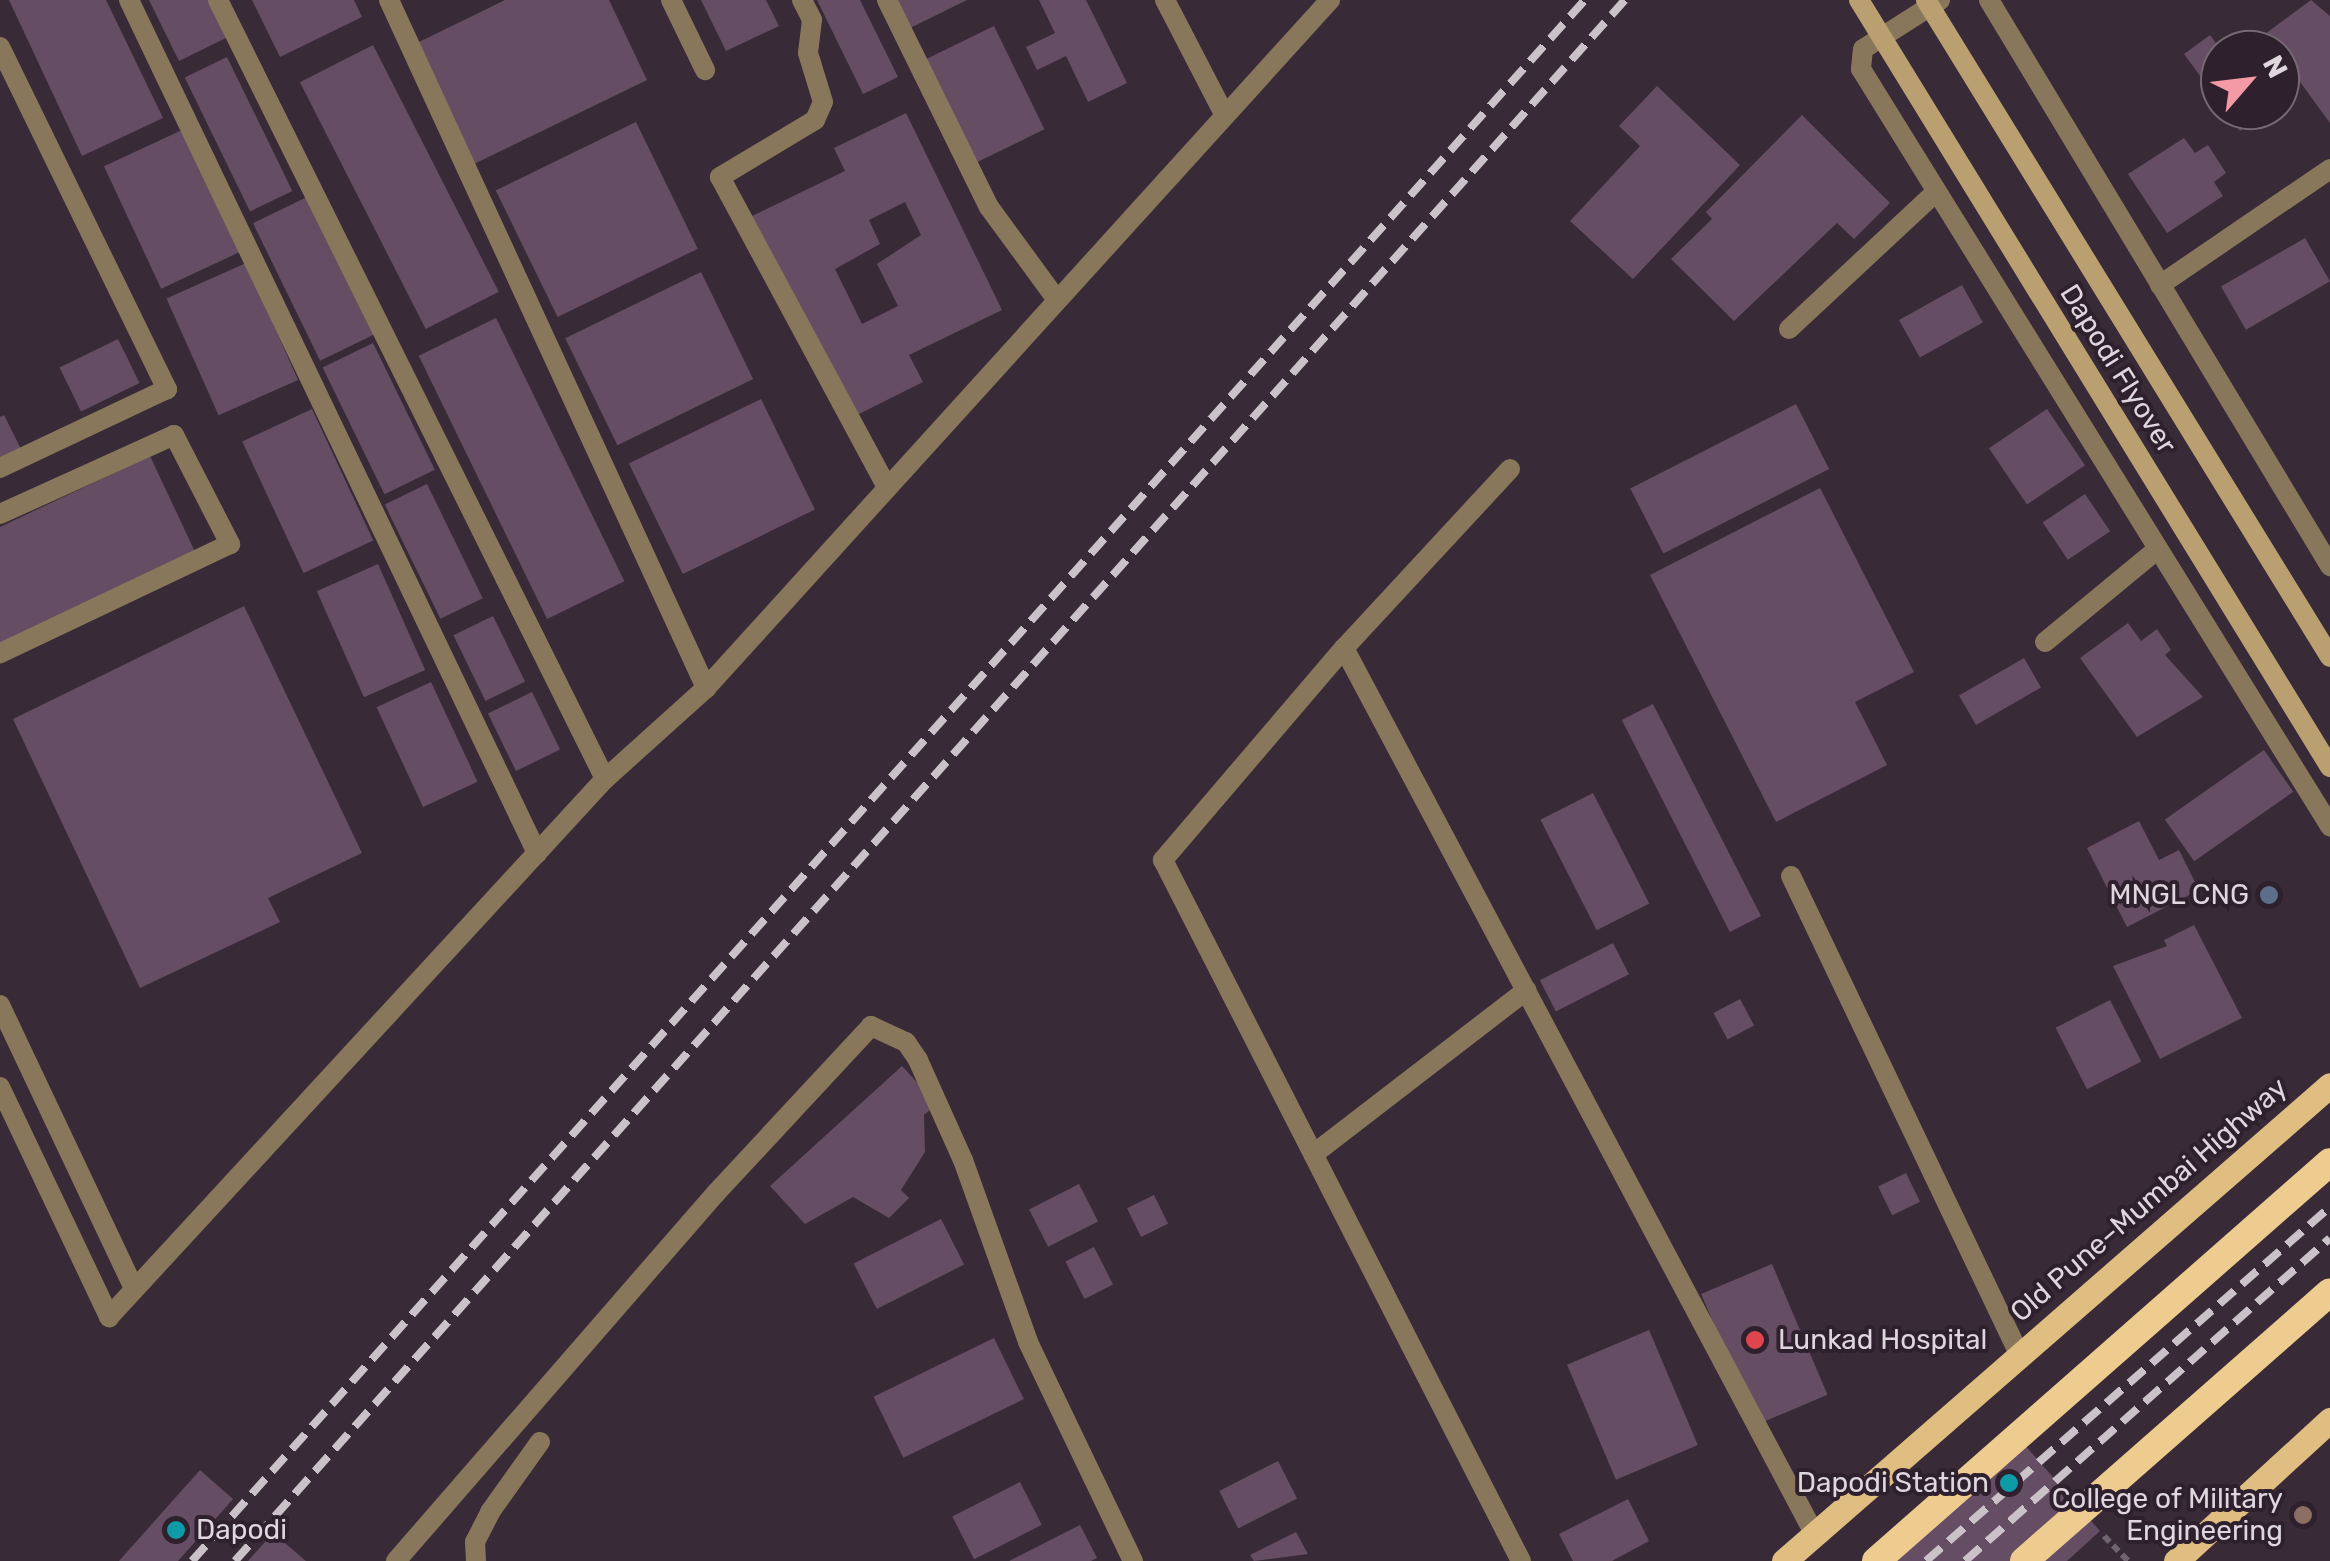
<!DOCTYPE html>
<meta charset="utf-8">
<style>
body{margin:0}
#map{position:relative;width:2330px;height:1561px;overflow:hidden;background:#382b37;font-family:Rubik,sans-serif}
div>[style]{position:absolute}
[style*='--x']{left:calc(var(--x)*1px);top:calc(var(--y)*1px);width:calc(var(--w)*1px);rotate:calc(var(--a)*1deg)}
.building>*{inset:0;background:#654e63;transform-origin:0 0}
.path>*{height:6px;margin-top:-3px;transform-origin:0;background:repeating-linear-gradient(90deg,#6f636e 0 8px,transparent 0 13px)}
.service>*{height:20px;margin:-10px;padding:0 10px;transform-origin:10px;border-radius:10px;background:#88775a}
.minor>*{height:20px;margin:-10px;padding:0 10px;transform-origin:10px;border-radius:10px;background:#88775a}
.tertiary>*{height:20px;margin:-10px;padding:0 10px;transform-origin:10px;border-radius:10px;background:#88775a}
.secondary>*{height:20px;margin:-10px;padding:0 10px;transform-origin:10px;border-radius:10px;background:#ba9f70}
.primary>*{height:25px;margin:-12.5px;padding:0 12.5px;transform-origin:12.5px;border-radius:12.5px;background:#e0bd80}
.trunk>*{height:28px;margin:-14px;padding:0 14px;transform-origin:14px;border-radius:14px;background:#eecc90}
.rail>*{height:8px;margin-top:-4px;transform-origin:0;background:repeating-linear-gradient(90deg,#cac1c9 0 20px,transparent 0 30px)}
.dots>*{width:28px;height:28px;translate:-50% -50%;box-sizing:border-box;border:5px solid #2e212d;border-radius:50%}
span{translate:-50% -50%;white-space:nowrap;text-align:center;line-height:1.15;-webkit-text-stroke:8px #2e212d;paint-order:stroke}
.street-label{font-size:28px;color:#dfd6de}
.poi-label{font-size:28px;color:#dfd6de}
.right{translate:-100% -50%;text-align:right}
.left{translate:0 -50%;text-align:left}
.north{position:absolute;left:2200px;top:30px;width:100px;height:100px;box-sizing:border-box;background:#2e212d;border:2px solid #756974;border-radius:50%;rotate:62deg;font-size:28px;font-weight:700;line-height:40px;text-align:center;color:#dfd6de}
.north::after{content:'';display:block;margin:auto;width:35px;height:45px;background:#f49aa7;clip-path:polygon(50% 0,100% 100%,50% 72%,0 100%)}
</style>
<div id="map">
<div class="building">
<i style="clip-path:polygon(9px 0,106px 0,163px 118px,82px 156px)"></i>
<i style="clip-path:polygon(149px 0,212px 0,230px 36px,179px 61px)"></i>
<i style="clip-path:polygon(252px 0,354px 0,362px 17px,280px 57px)"></i>
<i style="clip-path:polygon(505px 0,609px 0,647px 80px,474px 164px,415px 44px)"></i>
<i style="clip-path:polygon(701px 0,766px 0,779px 26px,726px 51px)"></i>
<i style="clip-path:polygon(817px 0,860px 0,898px 77px,863px 94px)"></i>
<i style="clip-path:polygon(894px 0,967px 0,908px 29px)"></i>
<i style="clip-path:polygon(1039px 0,1086px 0,1127px 83px,1088px 102px,1066px 56px,1037px 70px,1026px 47px,1055px 33px)"></i>
<i style="clip-path:polygon(2311px 0,2330px 16px,2330px 123px,2265px 34px)"></i>
<i style="left:994px;top:26px;width:115px;height:78px;rotate:64deg"></i>
<i style="clip-path:polygon(2210px 35px,2220px 49px,2220px 103px,2184px 54px)"></i>
<i style="left:373px;top:45px;width:277px;height:82px;rotate:63deg"></i>
<i style="left:227px;top:57px;width:149px;height:47px;rotate:64deg"></i>
<i style="clip-path:polygon(1657px 86px,1740px 165px,1633px 279px,1570px 221px,1640px 146px,1619px 126px)"></i>
<i style="clip-path:polygon(2225px 110px,2268px 110px,2240px 131px)"></i>
<i style="clip-path:polygon(evenodd,906px 113px,1002px 310px,909px 355px,923px 382px,851px 418px,752px 216px,845px 171px,834px 148px,906px 113px,905px 202px,921px 235px,877px 264px,898px 306px,862px 324px,835px 269px,880px 244px,869px 220px,905px 202px)"></i>
<i style="clip-path:polygon(1802px 115px,1890px 203px,1854px 239px,1837px 223px,1734px 321px,1671px 259px,1712px 219px,1706px 212px)"></i>
<i style="left:636px;top:122px;width:141px;height:156px;rotate:64deg"></i>
<i style="left:182px;top:130px;width:135px;height:86px;rotate:65deg"></i>
<i style="clip-path:polygon(2184px 138px,2195px 153px,2208px 145px,2226px 173px,2214px 182px,2223px 196px,2167px 233px,2128px 174px)"></i>
<i style="left:307px;top:197px;width:153px;height:60px;rotate:64deg"></i>
<i style="left:2305px;top:238px;width:50px;height:97px;rotate:60deg"></i>
<i style="left:246px;top:263px;width:128px;height:87px;rotate:66deg"></i>
<i style="left:701px;top:272px;width:119px;height:151px;rotate:64deg"></i>
<i style="left:1962px;top:285px;width:43px;height:72px;rotate:61deg"></i>
<i style="left:496px;top:318px;width:293px;height:86px;rotate:64deg"></i>
<i style="left:118px;top:339px;width:49px;height:65px;rotate:64deg"></i>
<i style="left:373px;top:343px;width:141px;height:56px;rotate:64deg"></i>
<i style="left:761px;top:399px;width:123px;height:147px;rotate:64deg"></i>
<i style="left:1796px;top:404px;width:73px;height:186px;rotate:63deg"></i>
<i style="left:312px;top:409px;width:145px;height:77px;rotate:65deg"></i>
<i style="left:2047px;top:409px;width:68px;height:70px;rotate:56deg"></i>
<i style="clip-path:polygon(4px 415px,21px 449px,0 459px,0 417px)"></i>
<i style="clip-path:polygon(150px 456px,197px 556px,0 649px,0 527px)"></i>
<i style="left:427px;top:484px;width:127px;height:47px;rotate:64deg"></i>
<i style="clip-path:polygon(1820px 488px,1914px 672px,1855px 702px,1887px 765px,1776px 822px,1650px 575px)"></i>
<i style="left:2085px;top:494px;width:45px;height:51px;rotate:56deg"></i>
<i style="left:378px;top:564px;width:116px;height:67px;rotate:66deg"></i>
<i style="clip-path:polygon(244px 606px,362px 853px,268px 898px,280px 922px,140px 988px,13px 719px)"></i>
<i style="left:493px;top:616px;width:73px;height:44px;rotate:64deg"></i>
<i style="clip-path:polygon(2128px 623px,2141px 641px,2157px 629px,2171px 650px,2165px 655px,2203px 697px,2137px 737px,2080px 658px)"></i>
<i style="left:2024px;top:658px;width:34px;height:75px;rotate:60deg"></i>
<i style="left:431px;top:682px;width:110px;height:60px;rotate:65deg"></i>
<i style="left:532px;top:692px;width:64px;height:49px;rotate:64deg"></i>
<i style="left:1653px;top:704px;width:238px;height:35px;rotate:63deg"></i>
<i style="left:2264px;top:750px;width:51px;height:121px;rotate:55deg"></i>
<i style="left:1593px;top:793px;width:124px;height:59px;rotate:63deg"></i>
<i style="clip-path:polygon(2139px 821px,2159px 860px,2179px 850px,2199px 890px,2127px 927px,2087px 848px)"></i>
<i style="clip-path:polygon(2194px 925px,2242px 1018px,2160px 1059px,2113px 966px,2167px 946px,2164px 940px)"></i>
<i style="left:1613px;top:943px;width:35px;height:82px;rotate:63deg"></i>
<i style="left:1740px;top:999px;width:30px;height:30px;rotate:62deg"></i>
<i style="left:2110px;top:1000px;width:69px;height:61px;rotate:63deg"></i>
<i style="clip-path:polygon(902px 1066px,937px 1104px,924px 1115px,925px 1152px,901px 1190px,909px 1198px,889px 1218px,853px 1197px,805px 1224px,770px 1186px)"></i>
<i style="left:1906px;top:1173px;width:32px;height:31px;rotate:64deg"></i>
<i style="left:1079px;top:1184px;width:42px;height:56px;rotate:63deg"></i>
<i style="left:1154px;top:1195px;width:32px;height:30px;rotate:64deg"></i>
<i style="left:941px;top:1219px;width:51px;height:98px;rotate:63deg"></i>
<i style="left:1094px;top:1247px;width:42px;height:32px;rotate:63deg"></i>
<i style="left:1772px;top:1264px;width:142px;height:77px;rotate:67deg"></i>
<i style="left:1649px;top:1330px;width:125px;height:89px;rotate:67deg"></i>
<i style="left:994px;top:1338px;width:68px;height:134px;rotate:64deg"></i>
<i style="clip-path:polygon(2016px 1435px,2100px 1531px,2067px 1561px,1871px 1561px)"></i>
<i style="left:1278px;top:1461px;width:42px;height:66px;rotate:63deg"></i>
<i style="clip-path:polygon(200px 1470px,233px 1499px,178px 1561px,119px 1561px)"></i>
<i style="left:1020px;top:1482px;width:48px;height:76px;rotate:63deg"></i>
<i style="clip-path:polygon(1628px 1499px,1649px 1541px,1612px 1561px,1573px 1561px,1559px 1534px)"></i>
<i style="clip-path:polygon(1080px 1525px,1097px 1558px,1091px 1561px,1009px 1561px)"></i>
<i style="clip-path:polygon(1296px 1532px,1308px 1554px,1254px 1561px,1250px 1555px)"></i>
<i style="clip-path:polygon(273px 1533px,306px 1561px,248px 1561px)"></i>
</div>
<div class="path">
<i style="--x:2104;--y:1536;--w:35;--a:46"></i>
</div>
<div class="service">
<i style="--x:129;--y:0;--w:946;--a:64.44"></i>
<i style="--x:218;--y:0;--w:870;--a:63.58"></i>
<i style="--x:389;--y:0;--w:758;--a:65.26"></i>
<i style="--x:671;--y:0;--w:78;--a:64.1"></i>
<i style="--x:802;--y:0;--w:22;--a:63"></i>
<i style="--x:812;--y:20;--w:33;--a:97"></i>
<i style="--x:808;--y:53;--w:51;--a:73"></i>
<i style="--x:823;--y:102;--w:20;--a:114"></i>
<i style="--x:815;--y:120;--w:111;--a:149"></i>
<i style="--x:720;--y:177;--w:352;--a:61.7"></i>
<i style="--x:887;--y:0;--w:231;--a:63.8"></i>
<i style="--x:989;--y:207;--w:115;--a:53.8"></i>
<i style="--x:0;--y:47;--w:381;--a:64"></i>
<i style="--x:167;--y:389;--w:185;--a:154.7"></i>
<i style="--x:0;--y:514;--w:191;--a:-24.4"></i>
<i style="--x:174;--y:435;--w:123;--a:62.8"></i>
<i style="--x:230;--y:544;--w:255;--a:154.6"></i>
<i style="--x:2045;--y:642;--w:141;--a:-39.5"></i>
<i style="--x:1791;--y:876;--w:532;--a:64.49"></i>
<i style="--x:476;--y:1561;--w:19;--a:-93"></i>
<i style="--x:475;--y:1542;--w:34;--a:-63"></i>
<i style="--x:490;--y:1512;--w:86;--a:-54.5"></i>
</div>
<div class="minor">
<i style="--x:1165;--y:0;--w:128;--a:62.6"></i>
<i style="--x:2160;--y:285;--w:206;--a:-34.3"></i>
<i style="--x:1789;--y:329;--w:200;--a:-43"></i>
<i style="--x:1510;--y:469;--w:244;--a:132.8"></i>
<i style="--x:1344;--y:648;--w:1004;--a:62.03"></i>
<i style="--x:1344;--y:648;--w:279;--a:130.5"></i>
<i style="--x:1163;--y:860;--w:787;--a:62.95"></i>
<i style="--x:0;--y:1005;--w:314;--a:64.7"></i>
<i style="--x:0;--y:1087;--w:255;--a:64.6"></i>
<i style="--x:109;--y:1317;--w:732;--a:-47.33"></i>
<i style="--x:605;--y:779;--w:136;--a:-42"></i>
<i style="--x:706;--y:688;--w:929;--a:-47.79"></i>
<i style="--x:1315;--y:1153;--w:267;--a:-37.6"></i>
<i style="--x:396;--y:1561;--w:488;--a:-49"></i>
<i style="--x:716;--y:1193;--w:228;--a:-47.1"></i>
<i style="--x:871;--y:1026;--w:38;--a:25"></i>
<i style="--x:906;--y:1042;--w:22;--a:56"></i>
<i style="--x:918;--y:1060;--w:110;--a:65.8"></i>
<i style="--x:963;--y:1160;--w:193;--a:70.3"></i>
<i style="--x:1028;--y:1342;--w:243;--a:64.4"></i>
</div>
<div class="tertiary">
<i style="--x:1940;--y:0;--w:91;--a:147.5"></i>
<i style="--x:1863;--y:49;--w:20;--a:96"></i>
<i style="--x:1861;--y:69;--w:891;--a:58.22"></i>
<i style="--x:1989;--y:0;--w:661;--a:58.93"></i>
</div>
<div class="secondary">
<i style="--x:1859;--y:0;--w:900;--a:58.45"></i>
<i style="--x:1926;--y:0;--w:771;--a:58.41"></i>
</div>
<div class="primary">
<i style="--x:1784;--y:1561;--w:724;--a:-41.08"></i>
<i style="--x:2176;--y:1561;--w:209;--a:-42.5"></i>
</div>
<div class="trunk">
<i style="--x:1876;--y:1561;--w:604;--a:-41.31"></i>
<i style="--x:2024;--y:1561;--w:407;--a:-41.3"></i>
</div>
<div class="rail">
<i style="--x:192;--y:1561;--w:2092;--a:-48.26"></i>
<i style="--x:235;--y:1561;--w:2090;--a:-48.32"></i>
<i style="--x:1926;--y:1561;--w:537;--a:-41.23"></i>
<i style="--x:1965;--y:1561;--w:487;--a:-41.5"></i>
</div>
<div class="dots">
<i style="left:2269px;top:895px;background:#5c6f8a"></i>
<i style="left:1755px;top:1340px;background:#e0444e"></i>
<i style="left:2009px;top:1483px;background:#0f9aa8"></i>
<i style="left:2303px;top:1515px;background:#8d6e63"></i>
<i style="left:176px;top:1530px;background:#0f9aa8"></i>
</div>
<div class="street-label">
<span style="left:2118px;top:369px;rotate:58deg">Dapodi Flyover</span>
<span style="left:2149px;top:1200px;rotate:-41deg">Old Pune–Mumbai Highway</span>
</div>
<div class="poi-label">
<span class="right" style="left:2249px;top:895px">MNGL CNG</span>
<span class="left" style="left:1778px;top:1340px">Lunkad Hospital</span>
<span class="right" style="left:1989px;top:1483px">Dapodi Station</span>
<span class="right" style="left:2283px;top:1515px">College of Military<br>Engineering</span>
<span class="left" style="left:196px;top:1530px">Dapodi</span>
</div>
<div class="north">N</div>
</div>
